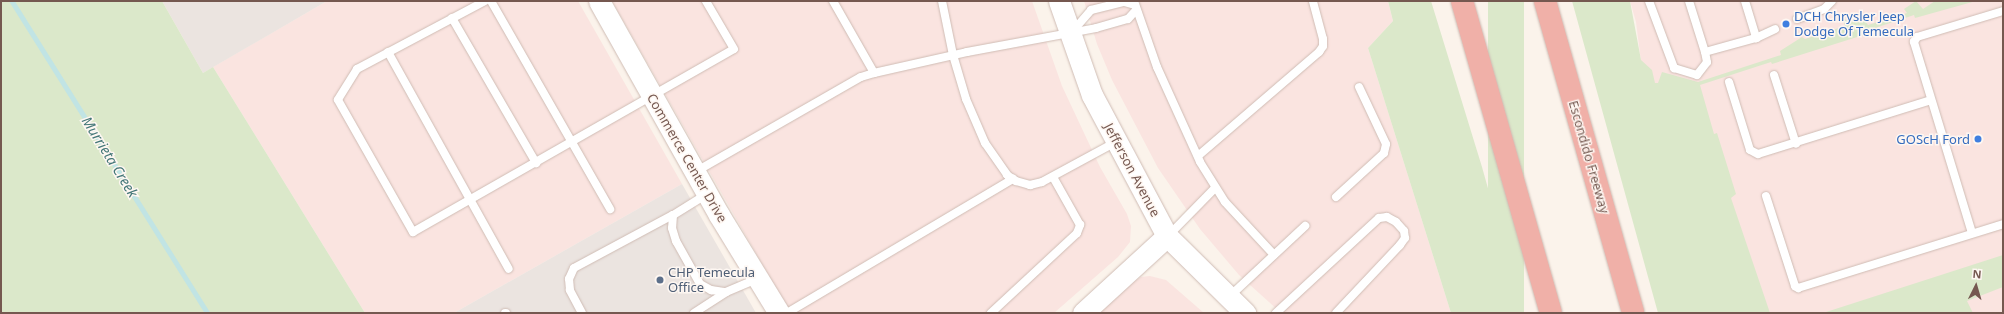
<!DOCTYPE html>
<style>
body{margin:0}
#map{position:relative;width:2004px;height:314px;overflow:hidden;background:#fbf3eb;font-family:"Noto Sans",sans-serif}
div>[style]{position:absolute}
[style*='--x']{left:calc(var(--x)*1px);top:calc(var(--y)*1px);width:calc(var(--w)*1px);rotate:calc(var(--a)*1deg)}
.commercial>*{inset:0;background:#fae4e0}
.industrial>*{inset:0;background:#ebe4e0}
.green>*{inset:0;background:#dbe8ca;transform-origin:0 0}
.stream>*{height:4.5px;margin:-2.25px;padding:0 2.25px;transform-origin:2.25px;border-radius:2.25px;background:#c1e4e4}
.roads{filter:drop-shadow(0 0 1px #cfbcb4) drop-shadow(0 0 1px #cfbcb4)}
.lane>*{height:8px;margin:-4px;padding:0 4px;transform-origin:4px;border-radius:4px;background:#fff}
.secondary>*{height:21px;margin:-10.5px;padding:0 10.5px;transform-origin:10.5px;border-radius:10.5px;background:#fff}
.highway>*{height:22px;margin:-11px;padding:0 11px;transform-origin:11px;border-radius:11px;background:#f0b0a8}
.dots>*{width:11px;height:11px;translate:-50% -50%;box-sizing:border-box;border:2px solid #fef7f2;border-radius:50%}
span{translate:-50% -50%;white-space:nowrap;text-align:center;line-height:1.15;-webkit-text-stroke:3px #fef7f2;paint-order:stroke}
.shop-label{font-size:13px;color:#366cbe}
.left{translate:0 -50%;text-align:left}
.right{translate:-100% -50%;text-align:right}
.street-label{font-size:13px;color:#755850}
.service-label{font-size:13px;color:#4e5e75}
.water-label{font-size:14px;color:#447778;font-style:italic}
.frame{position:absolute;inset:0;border:2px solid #755850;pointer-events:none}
.north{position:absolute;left:1956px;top:266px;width:40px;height:40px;-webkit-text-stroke:3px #fef7f2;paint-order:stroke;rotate:5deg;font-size:11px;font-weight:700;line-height:16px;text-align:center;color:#755850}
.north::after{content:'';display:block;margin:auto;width:14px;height:18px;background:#755850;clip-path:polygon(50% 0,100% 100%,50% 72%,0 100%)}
</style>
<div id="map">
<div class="commercial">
<i style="clip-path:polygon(327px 1px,578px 1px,682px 184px,454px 313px,365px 313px,213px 67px)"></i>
<i style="clip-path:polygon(612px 1px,1032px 1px,1062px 86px,1100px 167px,1127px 214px,1131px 226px,1130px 242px,1118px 257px,1054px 313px,790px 313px)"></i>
<i style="clip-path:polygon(1084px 1px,1388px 1px,1393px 21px,1368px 48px,1451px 313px,1281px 313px,1239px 275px,1200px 229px,1158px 168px,1112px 80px,1097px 44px)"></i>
<i style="clip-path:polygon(1630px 1px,2003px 1px,2003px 313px,1695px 313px,1647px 109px,1636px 22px)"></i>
<i style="clip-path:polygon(1150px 276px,1166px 280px,1204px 313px,1100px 313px,1133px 282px,1141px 277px)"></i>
</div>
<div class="industrial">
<i style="clip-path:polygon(162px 1px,327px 1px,203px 73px)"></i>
<i style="clip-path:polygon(682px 184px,756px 313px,454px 313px)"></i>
</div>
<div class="green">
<i style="clip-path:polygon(1px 1px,162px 1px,203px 73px,213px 67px,365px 313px,1px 313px)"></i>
<i style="clip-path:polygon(1388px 1px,1431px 1px,1482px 167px,1523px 313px,1451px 313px,1368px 48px,1393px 21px)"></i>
<i style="left:1488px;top:1px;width:36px;height:324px"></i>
<i style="clip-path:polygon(1572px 1px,1630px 1px,1641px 60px,1652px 70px,1655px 83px,1658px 83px,1662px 72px,1698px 82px,1781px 55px,1780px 51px,1802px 37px,1805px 39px,1845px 26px,1841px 15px,1848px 22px,1861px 15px,1868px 25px,1907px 13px,1904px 9px,1916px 1px,1923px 9px,1935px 1px,1976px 1px,1915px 18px,1914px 15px,1872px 29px,1873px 32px,1772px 64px,1771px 62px,1700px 85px,1714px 134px,1717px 133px,1736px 194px,1731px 198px,1770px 313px,1658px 313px)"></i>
<i style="clip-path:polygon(2003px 255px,2003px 287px,1967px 301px,1973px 313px,1823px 313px)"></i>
</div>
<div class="stream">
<i style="--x:12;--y:1;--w:368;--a:57.9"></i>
</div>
<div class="roads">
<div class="lane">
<i style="--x:485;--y:1;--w:145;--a:152"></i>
<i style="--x:357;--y:69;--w:36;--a:122"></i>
<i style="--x:338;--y:100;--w:152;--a:60.4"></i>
<i style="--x:413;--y:232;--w:369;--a:-29.7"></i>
<i style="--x:734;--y:49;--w:56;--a:-120.3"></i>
<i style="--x:491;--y:1;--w:240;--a:60.2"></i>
<i style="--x:833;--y:1;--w:83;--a:60.3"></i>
<i style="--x:874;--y:73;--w:95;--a:-12.7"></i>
<i style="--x:967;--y:52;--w:131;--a:-10.5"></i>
<i style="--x:1096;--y:28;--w:33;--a:-16"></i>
<i style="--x:1128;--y:19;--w:12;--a:-48"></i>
<i style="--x:942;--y:1;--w:55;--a:78.5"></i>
<i style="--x:953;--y:55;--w:46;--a:73.5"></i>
<i style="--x:966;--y:99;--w:48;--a:66.6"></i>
<i style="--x:985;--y:143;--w:39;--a:55"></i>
<i style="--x:1007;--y:175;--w:11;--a:34"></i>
<i style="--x:1016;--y:181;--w:15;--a:16"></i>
<i style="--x:1030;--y:185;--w:12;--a:-14"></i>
<i style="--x:1042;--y:182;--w:84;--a:-28.4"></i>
<i style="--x:1134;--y:1;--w:70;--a:70.8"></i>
<i style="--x:1157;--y:67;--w:104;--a:65.6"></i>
<i style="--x:1200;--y:162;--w:47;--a:58"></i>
<i style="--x:1225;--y:202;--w:72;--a:47.2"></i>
<i style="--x:1649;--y:1;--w:72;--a:69.5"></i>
<i style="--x:1674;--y:68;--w:24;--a:17"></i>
<i style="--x:1697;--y:75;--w:16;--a:-52"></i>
<i style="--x:1707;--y:62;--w:10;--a:-101"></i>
<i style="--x:1689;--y:1;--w:53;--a:72.6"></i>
<i style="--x:1705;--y:52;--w:53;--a:-15.4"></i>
<i style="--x:1756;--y:38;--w:21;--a:-25"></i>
<i style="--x:1745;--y:1;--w:39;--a:73"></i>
<i style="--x:452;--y:18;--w:168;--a:59.9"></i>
<i style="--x:1797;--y:19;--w:29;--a:-20"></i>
<i style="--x:1824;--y:9;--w:11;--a:-45"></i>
<i style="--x:1072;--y:32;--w:29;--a:-49"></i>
<i style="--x:1091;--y:10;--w:34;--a:-14"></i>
<i style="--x:1124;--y:2;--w:11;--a:15"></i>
<i style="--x:388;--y:52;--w:248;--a:60.9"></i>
<i style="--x:1774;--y:75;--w:72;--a:72.3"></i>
<i style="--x:1729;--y:82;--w:71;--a:72.8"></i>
<i style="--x:1750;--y:150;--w:9;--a:27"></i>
<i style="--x:1758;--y:154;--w:181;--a:-17.3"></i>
<i style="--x:1198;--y:156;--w:160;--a:-40.7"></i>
<i style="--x:1319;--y:52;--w:7;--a:-56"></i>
<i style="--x:1323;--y:46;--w:7;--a:-90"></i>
<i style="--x:1323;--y:39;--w:39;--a:-105"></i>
<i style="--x:695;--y:172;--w:191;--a:-29.8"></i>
<i style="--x:861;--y:77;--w:14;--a:-17"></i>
<i style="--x:707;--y:194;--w:40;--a:148"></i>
<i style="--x:673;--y:215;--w:13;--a:94"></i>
<i style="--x:672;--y:228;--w:14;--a:73"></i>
<i style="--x:676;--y:241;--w:49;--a:60.8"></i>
<i style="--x:700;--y:284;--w:13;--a:29"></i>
<i style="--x:711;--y:290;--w:15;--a:8"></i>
<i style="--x:726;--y:292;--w:34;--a:-23"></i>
<i style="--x:1766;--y:196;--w:95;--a:72.1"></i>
<i style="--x:1795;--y:286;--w:4;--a:34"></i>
<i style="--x:1798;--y:288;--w:215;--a:-17.3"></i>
<i style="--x:1336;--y:197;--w:65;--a:-42.5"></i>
<i style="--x:1384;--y:153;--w:9;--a:-77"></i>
<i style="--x:1386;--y:144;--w:63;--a:-115.3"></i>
<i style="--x:1972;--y:233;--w:200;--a:-106.9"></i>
<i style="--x:1914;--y:42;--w:6;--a:-59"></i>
<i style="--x:1917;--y:37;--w:90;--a:-16.8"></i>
<i style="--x:1168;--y:236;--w:67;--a:-45.6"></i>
<i style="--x:1230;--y:296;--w:103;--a:-43"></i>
<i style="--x:505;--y:313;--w:1;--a:0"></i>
<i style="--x:582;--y:313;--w:26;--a:-118"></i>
<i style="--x:570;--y:290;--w:11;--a:-95"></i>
<i style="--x:569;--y:279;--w:12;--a:-66"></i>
<i style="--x:574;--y:268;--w:112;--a:-28.2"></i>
<i style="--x:694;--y:313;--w:38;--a:-33"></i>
<i style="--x:787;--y:313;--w:263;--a:-30.7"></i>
<i style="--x:991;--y:313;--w:117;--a:-42.9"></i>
<i style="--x:1077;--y:233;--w:9;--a:-69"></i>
<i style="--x:1080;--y:225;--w:55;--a:-119.4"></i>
<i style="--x:1276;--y:313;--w:140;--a:-42.7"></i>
<i style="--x:1379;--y:218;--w:8;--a:-7"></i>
<i style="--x:1387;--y:217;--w:10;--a:29"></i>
<i style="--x:1396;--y:222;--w:12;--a:48"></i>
<i style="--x:1404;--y:231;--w:7;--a:82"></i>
<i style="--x:1405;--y:238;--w:9;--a:126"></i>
<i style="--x:1400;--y:245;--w:93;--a:133.3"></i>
</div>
<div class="secondary">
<i style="--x:599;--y:1;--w:245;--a:60.7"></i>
<i style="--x:719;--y:215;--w:115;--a:58.5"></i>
<i style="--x:1059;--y:1;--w:100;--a:70.7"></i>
<i style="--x:1092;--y:95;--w:160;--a:62"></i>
<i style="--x:1167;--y:236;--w:110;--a:44.6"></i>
<i style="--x:1083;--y:313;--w:114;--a:-42.5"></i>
</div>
<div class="highway">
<i style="--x:1462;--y:1;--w:324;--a:74.1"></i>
<i style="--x:1545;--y:1;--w:324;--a:74.2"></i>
</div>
</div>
<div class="dots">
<i style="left:1786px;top:24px;background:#3f7fe0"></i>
<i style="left:1978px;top:139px;background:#3f7fe0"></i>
<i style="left:660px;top:280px;background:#5c6f8a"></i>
</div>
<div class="shop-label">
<span class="left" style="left:1794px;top:24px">DCH Chrysler Jeep<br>Dodge Of Temecula</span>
<span class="right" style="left:1970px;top:139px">GOScH Ford</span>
</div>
<div class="street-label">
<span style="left:1589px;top:157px;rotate:74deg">Escondido Freeway</span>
<span style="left:687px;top:158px;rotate:60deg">Commerce Center Drive</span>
<span style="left:1132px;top:170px;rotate:62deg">Jefferson Avenue</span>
</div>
<div class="service-label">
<span class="left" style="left:668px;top:280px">CHP Temecula<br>Office</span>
</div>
<div class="water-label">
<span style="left:110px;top:157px;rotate:58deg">Murrieta Creek</span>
</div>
<div class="frame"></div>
<div class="north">N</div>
</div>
